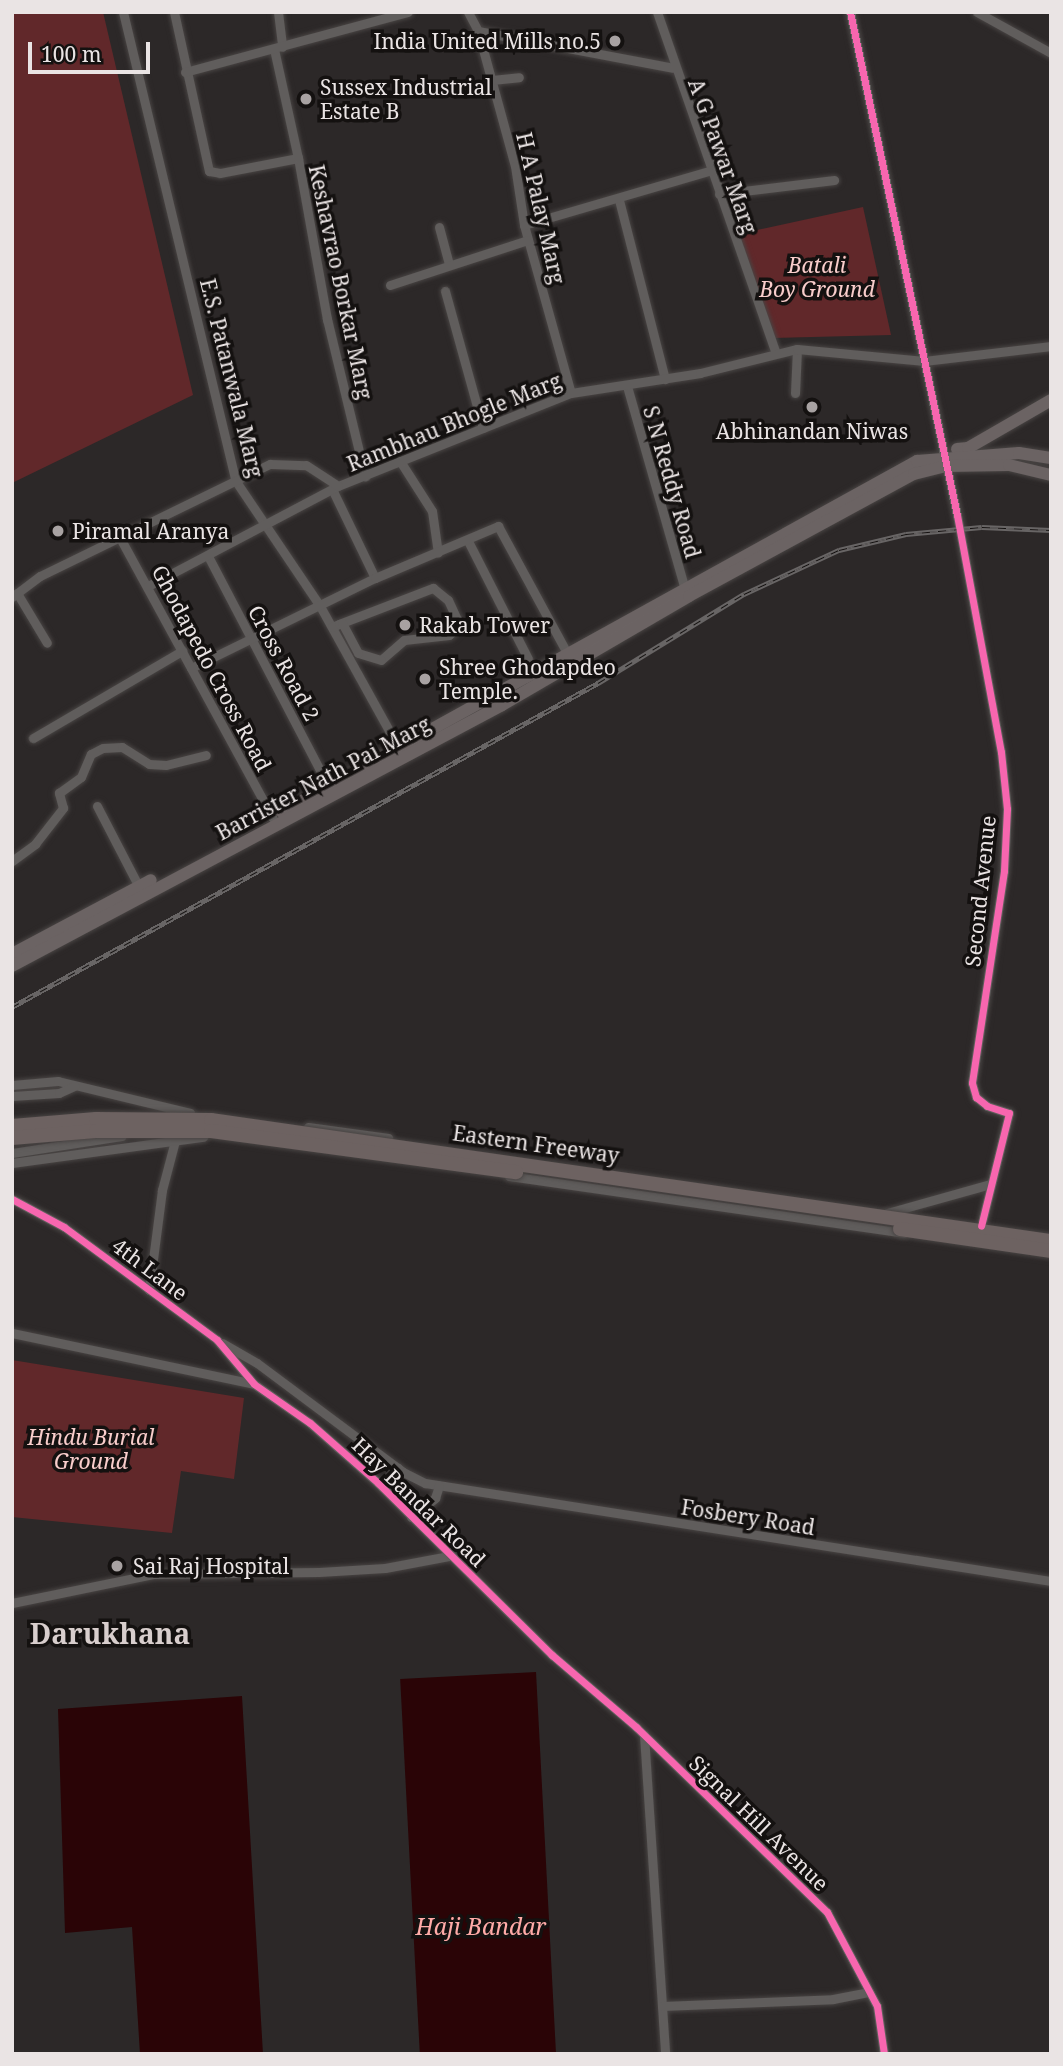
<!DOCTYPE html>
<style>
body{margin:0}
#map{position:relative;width:1063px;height:2066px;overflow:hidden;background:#2c2828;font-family:"Noto Serif",serif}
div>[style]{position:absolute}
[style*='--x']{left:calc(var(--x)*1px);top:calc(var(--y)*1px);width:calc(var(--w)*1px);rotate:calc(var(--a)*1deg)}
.green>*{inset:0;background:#61282a}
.water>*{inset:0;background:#2a0406;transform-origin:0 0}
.roads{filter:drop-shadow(0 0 2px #484443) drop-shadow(0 0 2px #484443)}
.minor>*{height:9px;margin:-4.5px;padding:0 4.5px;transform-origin:4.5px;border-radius:4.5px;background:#605d5c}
.major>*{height:12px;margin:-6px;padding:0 6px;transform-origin:6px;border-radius:6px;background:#6b6363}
.rail>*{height:5px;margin-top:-2.5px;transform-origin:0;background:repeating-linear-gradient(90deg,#141110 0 8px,#686565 0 16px);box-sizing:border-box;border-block:2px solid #686565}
.bridges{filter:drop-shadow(0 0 2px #484443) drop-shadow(0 0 2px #484443)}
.highway-bridge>*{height:14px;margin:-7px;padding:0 7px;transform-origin:7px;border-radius:7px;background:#6d6261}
.cycleway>*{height:7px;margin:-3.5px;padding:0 3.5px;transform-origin:3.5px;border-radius:3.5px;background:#f766af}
.dots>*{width:19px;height:19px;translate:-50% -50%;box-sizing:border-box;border:4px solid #141110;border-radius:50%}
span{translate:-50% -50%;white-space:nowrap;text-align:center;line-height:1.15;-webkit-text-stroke:7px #141110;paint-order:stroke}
.poi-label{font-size:21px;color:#eae4e4}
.right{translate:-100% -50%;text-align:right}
.left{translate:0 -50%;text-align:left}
.street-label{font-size:21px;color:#eae4e4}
.park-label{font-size:21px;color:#f9cdcb;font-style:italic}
.water-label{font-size:23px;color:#ffaba8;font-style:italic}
.district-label{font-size:28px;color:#d8cecd;font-weight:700}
.frame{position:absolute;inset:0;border:14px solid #eae4e4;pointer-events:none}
.scale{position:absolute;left:28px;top:42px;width:122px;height:32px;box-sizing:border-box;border:4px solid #eae4e4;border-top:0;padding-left:9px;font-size:21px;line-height:24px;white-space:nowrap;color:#eae4e4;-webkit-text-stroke:5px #141110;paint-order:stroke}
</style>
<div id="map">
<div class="green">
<i style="clip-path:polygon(12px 12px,103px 12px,193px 395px,12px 483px)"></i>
<i style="clip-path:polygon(863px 207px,891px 335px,773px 338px,734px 235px)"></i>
<i style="clip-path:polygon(12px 1360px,244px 1398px,234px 1479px,181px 1471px,172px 1533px,12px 1517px)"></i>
</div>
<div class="water">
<i style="left:536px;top:1672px;width:382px;height:136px;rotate:87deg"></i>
<i style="clip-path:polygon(242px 1696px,263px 2054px,140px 2054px,132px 1927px,65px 1933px,58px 1709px)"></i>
</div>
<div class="roads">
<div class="minor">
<i style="--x:123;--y:12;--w:481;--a:76.5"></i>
<i style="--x:235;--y:480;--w:152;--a:56"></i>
<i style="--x:320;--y:606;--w:167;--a:61"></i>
<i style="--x:174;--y:12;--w:163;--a:77.6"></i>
<i style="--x:209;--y:171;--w:11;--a:10"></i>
<i style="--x:220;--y:173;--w:79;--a:-10.9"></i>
<i style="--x:298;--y:158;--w:164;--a:79.8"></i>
<i style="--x:327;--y:319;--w:162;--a:76.4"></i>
<i style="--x:278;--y:12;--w:35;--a:83"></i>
<i style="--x:468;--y:12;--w:21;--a:62"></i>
<i style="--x:478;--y:31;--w:198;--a:10.7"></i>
<i style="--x:657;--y:12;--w:359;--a:70.8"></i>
<i style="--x:850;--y:12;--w:514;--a:77.99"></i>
<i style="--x:957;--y:515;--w:241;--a:79.5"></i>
<i style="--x:1001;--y:752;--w:57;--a:84"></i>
<i style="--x:1007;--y:809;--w:62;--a:92.8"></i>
<i style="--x:1004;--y:871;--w:214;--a:98.6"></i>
<i style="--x:972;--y:1083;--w:15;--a:74"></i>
<i style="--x:976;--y:1097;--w:14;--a:39"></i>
<i style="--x:987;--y:1106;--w:23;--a:18"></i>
<i style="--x:1009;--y:1113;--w:116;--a:103.9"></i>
<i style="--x:977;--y:12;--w:85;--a:29"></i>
<i style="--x:478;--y:31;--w:140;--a:74.7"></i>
<i style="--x:515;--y:166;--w:60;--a:81.3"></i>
<i style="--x:524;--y:225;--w:174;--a:74.4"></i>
<i style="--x:274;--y:49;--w:112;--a:77.6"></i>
<i style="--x:185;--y:72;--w:231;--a:-15.1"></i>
<i style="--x:492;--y:80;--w:27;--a:-6"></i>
<i style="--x:719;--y:194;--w:116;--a:-6.9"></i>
<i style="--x:619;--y:200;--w:185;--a:75.6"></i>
<i style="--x:524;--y:225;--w:196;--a:-16.3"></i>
<i style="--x:439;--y:227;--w:39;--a:75"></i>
<i style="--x:390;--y:285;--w:145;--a:-18.1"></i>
<i style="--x:445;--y:291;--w:142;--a:74.5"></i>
<i style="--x:627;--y:386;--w:215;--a:74.1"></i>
<i style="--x:795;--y:393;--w:44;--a:-87.4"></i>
<i style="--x:400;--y:461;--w:59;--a:57.4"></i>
<i style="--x:432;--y:511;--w:42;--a:81.9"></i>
<i style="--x:332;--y:489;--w:99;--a:64.2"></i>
<i style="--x:119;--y:536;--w:321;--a:61.4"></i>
<i style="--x:468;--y:541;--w:132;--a:63"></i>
<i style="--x:208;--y:556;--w:259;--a:62.4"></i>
<i style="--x:148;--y:586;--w:215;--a:-27.8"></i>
<i style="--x:338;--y:486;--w:251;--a:-21.8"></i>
<i style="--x:571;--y:393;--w:131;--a:-8.8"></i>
<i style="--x:700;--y:373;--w:100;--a:-13.9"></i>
<i style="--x:797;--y:349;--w:128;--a:5.4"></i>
<i style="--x:924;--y:361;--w:128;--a:-6.7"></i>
<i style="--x:17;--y:593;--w:58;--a:59"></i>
<i style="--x:12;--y:597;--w:35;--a:-37"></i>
<i style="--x:40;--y:576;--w:256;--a:-26"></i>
<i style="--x:270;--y:464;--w:36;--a:2"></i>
<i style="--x:306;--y:465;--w:38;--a:33"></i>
<i style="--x:332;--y:627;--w:8;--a:-23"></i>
<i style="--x:339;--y:624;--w:101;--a:-21"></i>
<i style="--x:433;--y:588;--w:19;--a:39"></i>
<i style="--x:448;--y:600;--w:21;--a:65"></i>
<i style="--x:457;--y:619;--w:8;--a:90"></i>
<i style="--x:457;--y:627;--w:11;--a:135"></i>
<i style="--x:449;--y:635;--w:45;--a:173.7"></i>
<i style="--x:404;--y:640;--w:30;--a:139"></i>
<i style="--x:381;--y:660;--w:24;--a:-163"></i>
<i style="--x:358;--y:653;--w:34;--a:-118"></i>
<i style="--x:191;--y:668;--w:205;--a:-26.1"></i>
<i style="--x:375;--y:578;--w:134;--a:-22.9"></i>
<i style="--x:498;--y:526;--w:149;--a:61.5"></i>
<i style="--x:33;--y:738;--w:173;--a:-30.3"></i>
<i style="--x:97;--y:806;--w:91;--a:62.6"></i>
<i style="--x:12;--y:861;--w:29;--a:-36"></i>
<i style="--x:35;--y:844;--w:46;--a:-52.1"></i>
<i style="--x:63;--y:808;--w:16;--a:-105"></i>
<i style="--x:59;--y:793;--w:27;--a:-36"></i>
<i style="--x:81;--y:777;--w:25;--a:-67"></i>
<i style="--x:91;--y:754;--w:13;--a:-27"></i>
<i style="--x:103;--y:748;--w:19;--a:-3"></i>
<i style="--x:122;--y:747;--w:32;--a:32"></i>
<i style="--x:149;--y:764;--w:17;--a:3"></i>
<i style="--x:166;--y:765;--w:41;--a:-14"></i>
<i style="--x:12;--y:1085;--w:46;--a:-5"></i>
<i style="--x:58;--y:1081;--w:136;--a:13.6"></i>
<i style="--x:12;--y:1096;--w:47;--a:-3.7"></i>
<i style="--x:59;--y:1093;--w:17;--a:-25"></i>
<i style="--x:308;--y:1127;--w:81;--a:7.8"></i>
<i style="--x:12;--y:1153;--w:111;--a:-8.8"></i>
<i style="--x:12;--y:1163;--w:193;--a:-7.8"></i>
<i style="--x:509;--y:1176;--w:399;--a:8.2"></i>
<i style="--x:12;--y:1199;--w:59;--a:28.3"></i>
<i style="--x:64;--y:1227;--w:190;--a:36.4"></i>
<i style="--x:217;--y:1340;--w:57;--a:49.9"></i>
<i style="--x:254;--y:1384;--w:68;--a:34.9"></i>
<i style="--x:310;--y:1423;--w:91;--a:41.4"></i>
<i style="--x:378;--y:1483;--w:245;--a:44.7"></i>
<i style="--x:552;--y:1655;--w:111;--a:40.6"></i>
<i style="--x:636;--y:1727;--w:266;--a:44.1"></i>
<i style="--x:827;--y:1912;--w:106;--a:62"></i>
<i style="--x:877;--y:2006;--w:49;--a:81.7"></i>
<i style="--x:887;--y:1213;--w:107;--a:-15.7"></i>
<i style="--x:149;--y:1290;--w:101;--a:-82.6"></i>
<i style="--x:162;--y:1190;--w:55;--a:-75.2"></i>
<i style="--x:12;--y:1333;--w:247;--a:11.9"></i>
<i style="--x:222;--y:1343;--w:40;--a:29.7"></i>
<i style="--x:257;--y:1363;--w:182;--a:36.7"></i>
<i style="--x:403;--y:1472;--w:25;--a:27"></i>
<i style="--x:425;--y:1483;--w:634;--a:8.9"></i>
<i style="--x:382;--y:1487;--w:25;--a:-50"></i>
<i style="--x:411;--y:1517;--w:31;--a:-38"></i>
<i style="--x:435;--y:1498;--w:13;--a:-72"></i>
<i style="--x:12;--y:1603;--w:144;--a:-11.6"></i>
<i style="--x:153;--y:1574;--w:166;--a:-0.7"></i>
<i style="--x:319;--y:1572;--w:66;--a:-3.5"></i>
<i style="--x:385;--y:1568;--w:65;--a:-10.6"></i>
<i style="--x:644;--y:1735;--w:320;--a:86.2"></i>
<i style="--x:662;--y:2006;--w:171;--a:-2.3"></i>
<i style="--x:833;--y:1999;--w:37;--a:-11"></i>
</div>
<div class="major">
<i style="--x:957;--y:449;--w:11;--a:-5"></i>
<i style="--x:968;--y:448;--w:96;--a:-30"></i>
<i style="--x:282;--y:812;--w:726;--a:-28.93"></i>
<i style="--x:917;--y:461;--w:102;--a:-4.5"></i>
<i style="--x:1019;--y:453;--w:32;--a:9"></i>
<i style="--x:12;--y:954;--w:157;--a:-28"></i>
<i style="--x:12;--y:966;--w:555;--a:-28.04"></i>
<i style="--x:502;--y:705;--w:216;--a:-30.2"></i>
<i style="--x:689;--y:596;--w:256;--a:-28.5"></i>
<i style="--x:914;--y:474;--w:33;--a:-14"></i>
<i style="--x:946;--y:466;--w:63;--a:-0.9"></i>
<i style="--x:1009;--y:465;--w:43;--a:13.4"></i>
</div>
</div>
<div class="rail">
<i style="--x:12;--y:1007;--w:670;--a:-28.94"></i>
<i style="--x:598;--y:683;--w:171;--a:-31.4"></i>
<i style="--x:744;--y:594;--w:105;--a:-24.9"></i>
<i style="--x:839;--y:550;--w:69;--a:-13.4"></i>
<i style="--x:906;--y:534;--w:76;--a:-5.3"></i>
<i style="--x:982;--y:527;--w:69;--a:2.5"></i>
</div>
<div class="bridges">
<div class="highway-bridge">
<i style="--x:12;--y:1126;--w:84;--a:-4.8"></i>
<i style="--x:96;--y:1119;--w:115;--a:0.5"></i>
<i style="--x:211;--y:1120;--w:849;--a:8.2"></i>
<i style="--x:12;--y:1138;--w:84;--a:-4.8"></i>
<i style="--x:96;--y:1131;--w:115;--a:0"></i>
<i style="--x:211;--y:1131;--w:308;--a:7.7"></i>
<i style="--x:900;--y:1229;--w:153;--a:8.3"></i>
</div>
</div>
<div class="cycleway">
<i style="--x:850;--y:12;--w:514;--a:77.99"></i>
<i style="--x:957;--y:515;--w:241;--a:79.5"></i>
<i style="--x:1001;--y:752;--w:57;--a:84"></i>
<i style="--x:1007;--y:809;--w:62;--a:92.8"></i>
<i style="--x:1004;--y:871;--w:214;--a:98.6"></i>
<i style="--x:972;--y:1083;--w:15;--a:74"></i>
<i style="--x:976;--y:1097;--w:14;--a:39"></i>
<i style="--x:987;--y:1106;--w:23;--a:18"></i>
<i style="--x:1009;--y:1113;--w:116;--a:103.9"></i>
<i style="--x:12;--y:1199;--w:59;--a:28.3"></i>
<i style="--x:64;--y:1227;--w:190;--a:36.4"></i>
<i style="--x:217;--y:1340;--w:57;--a:49.9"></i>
<i style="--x:254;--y:1384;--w:68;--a:34.9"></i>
<i style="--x:310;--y:1423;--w:91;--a:41.4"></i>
<i style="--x:378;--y:1483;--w:245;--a:44.7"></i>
<i style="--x:552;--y:1655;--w:111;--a:40.6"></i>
<i style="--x:636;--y:1727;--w:266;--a:44.1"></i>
<i style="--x:827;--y:1912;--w:106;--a:62"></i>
<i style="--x:877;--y:2006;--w:49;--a:81.7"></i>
</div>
<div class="dots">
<i style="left:615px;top:41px;background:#a8a2a2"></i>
<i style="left:306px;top:99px;background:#a8a2a2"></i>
<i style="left:812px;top:407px;background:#a8a2a2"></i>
<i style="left:58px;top:531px;background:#a8a2a2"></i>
<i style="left:405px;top:625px;background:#a8a2a2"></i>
<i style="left:425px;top:679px;background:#a8a2a2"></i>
<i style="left:117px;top:1566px;background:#a8a2a2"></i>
</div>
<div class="poi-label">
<span class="right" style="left:601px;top:41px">India United Mills no.5</span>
<span class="left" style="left:320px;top:99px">Sussex Industrial<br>Estate B</span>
<span style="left:812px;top:431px">Abhinandan Niwas</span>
<span class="left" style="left:72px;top:531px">Piramal Aranya</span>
<span class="left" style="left:419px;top:625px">Rakab Tower</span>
<span class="left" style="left:439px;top:679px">Shree Ghodapdeo<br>Temple.</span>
<span class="left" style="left:133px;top:1566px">Sai Raj Hospital</span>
</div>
<div class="street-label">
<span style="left:723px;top:156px;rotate:70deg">A G Pawar Marg</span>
<span style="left:541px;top:208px;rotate:77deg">H A Palay Marg</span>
<span style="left:341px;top:282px;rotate:78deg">Keshavrao Borkar Marg</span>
<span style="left:232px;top:378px;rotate:76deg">E.S. Patanwala Marg</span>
<span style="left:454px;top:422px;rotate:-22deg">Rambhau Bhogle Marg</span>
<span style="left:672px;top:482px;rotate:74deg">S N Reddy Road</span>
<span style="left:284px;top:663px;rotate:62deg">Cross Road 2</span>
<span style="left:212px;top:668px;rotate:62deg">Ghodapedo Cross Road</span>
<span style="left:323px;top:778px;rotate:-28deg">Barrister Nath Pai Marg</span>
<span style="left:980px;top:891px;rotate:-84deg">Second Avenue</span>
<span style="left:536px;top:1144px;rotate:8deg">Eastern Freeway</span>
<span style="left:150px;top:1269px;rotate:37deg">4th Lane</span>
<span style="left:419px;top:1502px;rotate:44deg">Hay Bandar Road</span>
<span style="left:748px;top:1517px;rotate:9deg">Fosbery Road</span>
<span style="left:759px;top:1823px;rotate:44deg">Signal Hill Avenue</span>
</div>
<div class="park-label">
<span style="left:817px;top:277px">Batali<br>Boy Ground</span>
<span style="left:91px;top:1449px">Hindu Burial<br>Ground</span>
</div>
<div class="water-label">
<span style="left:481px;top:1926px">Haji Bandar</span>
</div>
<div class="district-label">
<span style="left:110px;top:1633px">Darukhana</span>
</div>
<div class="frame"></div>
<div class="scale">100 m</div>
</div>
